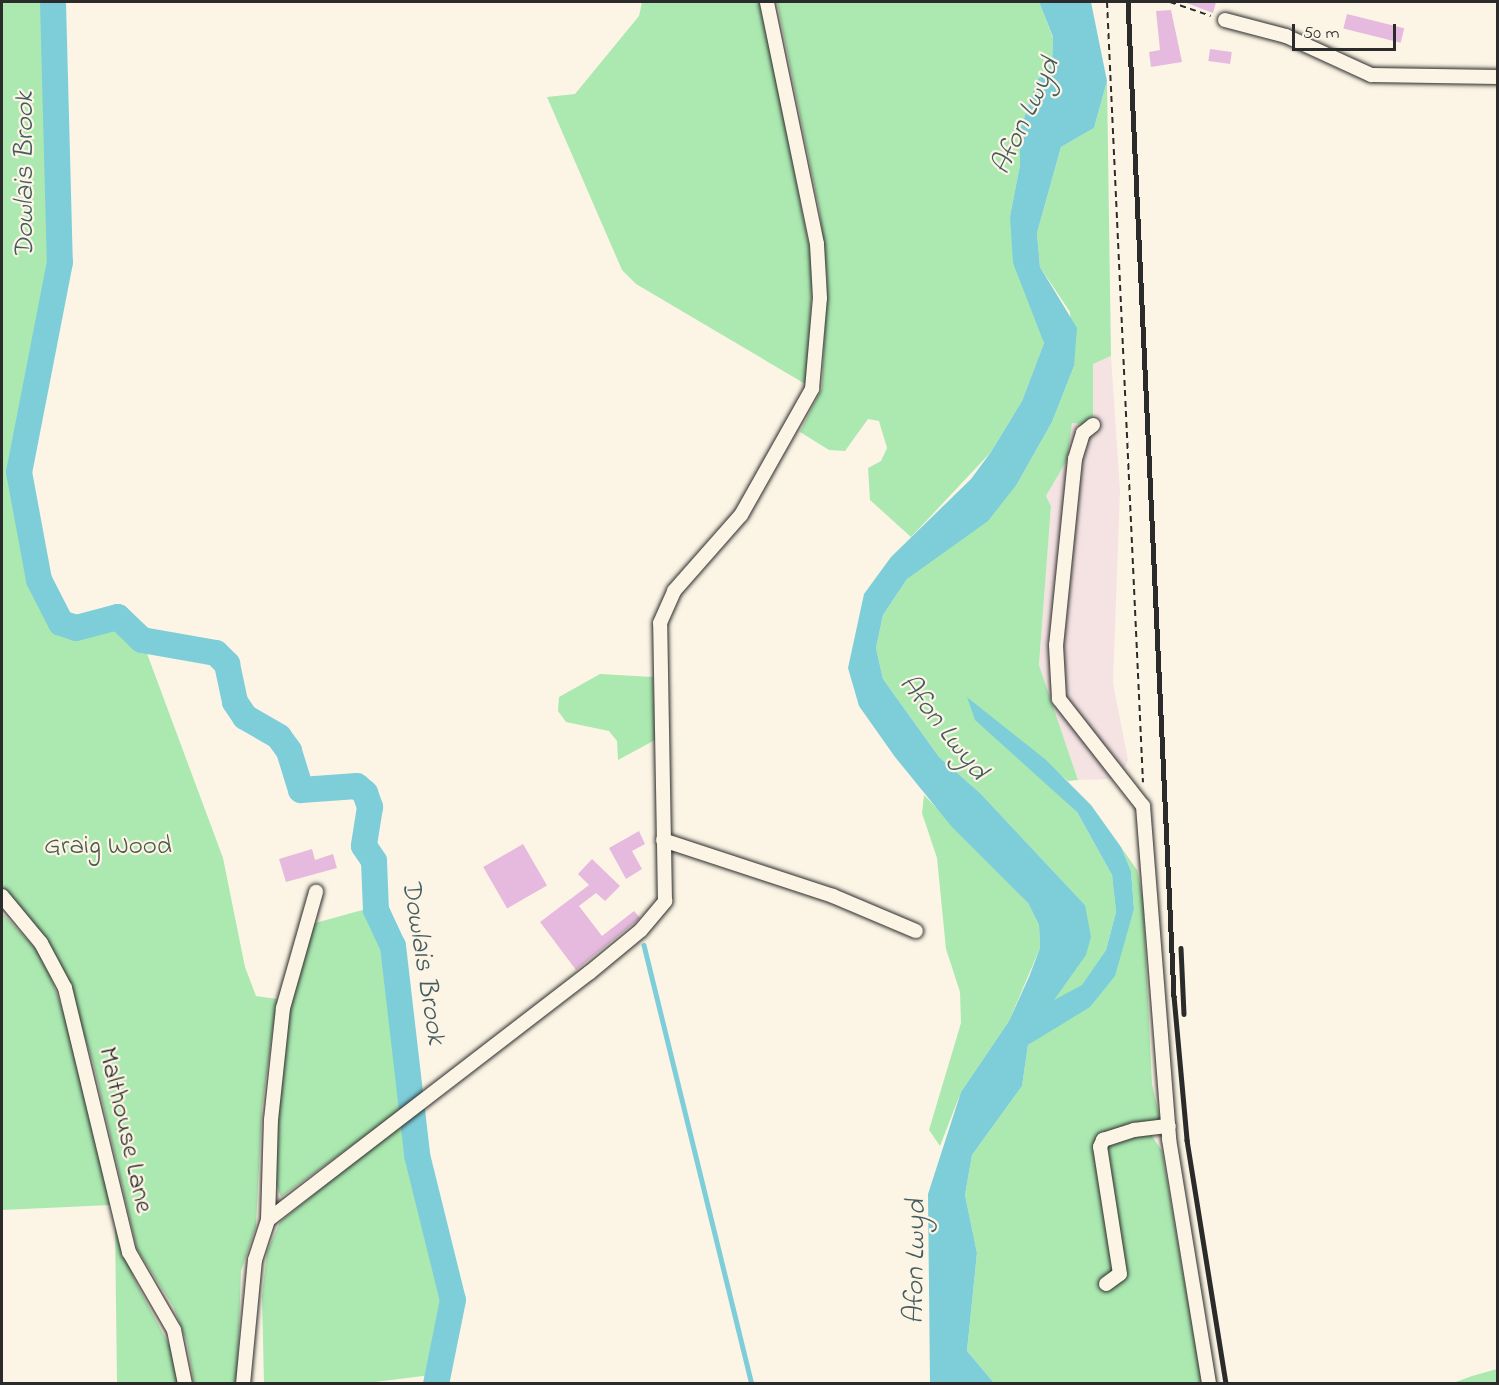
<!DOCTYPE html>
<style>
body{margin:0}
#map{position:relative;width:1499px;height:1385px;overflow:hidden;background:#fcf5e5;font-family:"Indie Flower",sans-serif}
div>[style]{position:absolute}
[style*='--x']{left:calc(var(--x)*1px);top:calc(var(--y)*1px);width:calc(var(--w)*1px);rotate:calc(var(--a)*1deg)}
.built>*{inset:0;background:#f5e3e3}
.green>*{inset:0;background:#abe9b1}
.water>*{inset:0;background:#7eceda}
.stream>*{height:4.5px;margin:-2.25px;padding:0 2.25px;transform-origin:2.25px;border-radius:2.25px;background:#7eceda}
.river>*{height:26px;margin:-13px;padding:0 13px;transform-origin:13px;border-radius:13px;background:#7eceda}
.building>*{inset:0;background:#e6bade;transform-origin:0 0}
.path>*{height:2px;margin-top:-1px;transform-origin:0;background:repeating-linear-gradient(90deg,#2b2b2b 0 6px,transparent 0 10.5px)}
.roads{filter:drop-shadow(0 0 2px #2b2b2b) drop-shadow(0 0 2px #2b2b2b)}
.minor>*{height:14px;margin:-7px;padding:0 7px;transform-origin:7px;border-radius:7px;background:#fcf5e5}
.rail>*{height:4.5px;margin:-2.25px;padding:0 2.25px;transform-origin:2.25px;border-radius:2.25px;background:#2b2b2b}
span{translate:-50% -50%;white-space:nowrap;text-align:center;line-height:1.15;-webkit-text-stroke:4.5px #fcf5e5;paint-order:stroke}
.park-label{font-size:27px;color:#4b5a4c}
.street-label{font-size:27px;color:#2b2b2b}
.water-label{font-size:28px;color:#445c60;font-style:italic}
.frame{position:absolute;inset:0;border:3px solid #2b2b2b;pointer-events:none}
.scale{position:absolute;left:1292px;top:24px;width:104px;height:27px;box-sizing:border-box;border:3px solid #2b2b2b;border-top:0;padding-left:8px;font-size:18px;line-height:21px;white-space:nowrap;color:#2b2b2b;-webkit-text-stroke:4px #fcf5e5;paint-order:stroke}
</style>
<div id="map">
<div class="built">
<i style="clip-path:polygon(1111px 356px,1120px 491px,1113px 683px,1128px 760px,1121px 775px,1112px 779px,1078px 780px,1039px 665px,1051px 506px,1046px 496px,1067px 460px,1072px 423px,1093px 425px,1093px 364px)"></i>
</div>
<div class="green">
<i style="clip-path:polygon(2px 2px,53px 2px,57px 20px,60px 262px,19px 472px,39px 580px,61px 623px,76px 628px,118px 617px,142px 640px,223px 858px,245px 967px,256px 996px,277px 999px,262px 1107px,256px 1226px,241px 1271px,237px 1383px,194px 1383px,187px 1342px,173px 1306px,137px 1249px,93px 1062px,58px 958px,2px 887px)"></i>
<i style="clip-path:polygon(642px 2px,761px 2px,813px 267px,807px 385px,636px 284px,622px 270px,547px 97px,575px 94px,639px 16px)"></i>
<i style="clip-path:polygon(777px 2px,1039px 2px,1053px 38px,1052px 64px,1037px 80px,1020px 130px,1020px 165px,1010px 216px,1044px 343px,1022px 401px,991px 452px,911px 537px,870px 500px,868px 468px,881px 461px,887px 448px,879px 421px,868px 419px,845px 451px,829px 450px,800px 432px,822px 388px,827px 278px,820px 213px)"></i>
<i style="clip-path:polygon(1107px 81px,1111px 356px,1093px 364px,1093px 425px,1072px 423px,1067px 460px,1046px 496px,1051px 506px,1039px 665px,1078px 780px,1068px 781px,967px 697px,1077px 812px,1112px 875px,1116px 912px,1106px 950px,1082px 986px,1053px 1001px,1085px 905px,980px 793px,939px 757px,883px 679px,876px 648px,883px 615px,907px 579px,1017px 484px,1052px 422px,1074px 366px,1070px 312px,1040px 267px,1037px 233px,1061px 147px,1094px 128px)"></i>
<i style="clip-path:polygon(600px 674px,653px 677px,655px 740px,618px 760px,617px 741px,609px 731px,566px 722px,558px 711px,559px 697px)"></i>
<i style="clip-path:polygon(924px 795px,1028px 903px,1039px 925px,1040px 948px,1009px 1021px,961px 1092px,940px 1146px,929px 1130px,961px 1023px,960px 992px,946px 949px,937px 858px,922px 813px)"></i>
<i style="clip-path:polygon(1121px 847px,1137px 870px,1143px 898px,1152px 1084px,1160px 1120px,1152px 1136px,1162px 1151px,1202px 1383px,994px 1383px,967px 1351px,977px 1253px,965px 1195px,972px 1155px,1022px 1086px,1028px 1045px,1058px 1025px,1125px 937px,1134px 909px,1131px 871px)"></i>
<i style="clip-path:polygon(377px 906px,393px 946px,409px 1104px,281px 1197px,274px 1179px,277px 1111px,293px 978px,308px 925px)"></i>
<i style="clip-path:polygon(2px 913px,37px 950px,50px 975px,75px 1044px,111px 1205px,2px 1210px)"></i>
<i style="clip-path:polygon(412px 1115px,453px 1300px,439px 1374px,359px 1384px,264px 1384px,262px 1296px,267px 1252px,280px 1222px)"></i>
<i style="clip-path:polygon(115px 1225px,135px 1281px,175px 1356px,178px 1383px,117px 1383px)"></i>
<i style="clip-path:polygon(1497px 1369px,1497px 1383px,1453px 1383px,1472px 1376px)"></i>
</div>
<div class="water">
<i style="clip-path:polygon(1039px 2px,1091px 2px,1107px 81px,1094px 128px,1061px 147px,1037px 233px,1040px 267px,1077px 328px,1074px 366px,1052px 422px,1017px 484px,988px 521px,907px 579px,883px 615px,876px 648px,883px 679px,939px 757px,980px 793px,1085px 905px,1091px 937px,1086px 955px,1054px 1000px,1082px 985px,1106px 950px,1116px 912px,1112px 875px,1077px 812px,975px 720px,967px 697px,1046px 760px,1091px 805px,1121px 847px,1131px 871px,1134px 909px,1115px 976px,1090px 1007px,1028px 1045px,1022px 1086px,972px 1155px,965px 1195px,977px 1253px,967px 1351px,994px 1383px,930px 1383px,928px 1194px,961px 1092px,1009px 1021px,1029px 977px,1040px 948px,1039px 925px,1028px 903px,952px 827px,895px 757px,859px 706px,848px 668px,864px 594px,891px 557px,971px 479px,991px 452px,1022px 401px,1044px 343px,1013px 263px,1010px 216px,1020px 165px,1020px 130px,1037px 80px,1052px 64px,1053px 37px)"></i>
</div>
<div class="stream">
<i style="--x:644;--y:945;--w:452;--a:76.2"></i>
</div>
<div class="river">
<i style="--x:53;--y:2;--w:260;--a:88.5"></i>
<i style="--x:60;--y:262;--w:214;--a:101"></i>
<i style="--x:19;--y:472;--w:110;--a:79.5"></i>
<i style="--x:39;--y:580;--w:48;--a:62.9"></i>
<i style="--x:61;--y:623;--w:16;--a:18"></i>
<i style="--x:76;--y:628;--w:43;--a:-14.7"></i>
<i style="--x:118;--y:617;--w:33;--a:44"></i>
<i style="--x:142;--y:640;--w:75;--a:10"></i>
<i style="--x:216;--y:653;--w:16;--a:45"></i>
<i style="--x:227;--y:664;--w:39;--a:78"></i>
<i style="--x:235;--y:702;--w:18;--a:56"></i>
<i style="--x:245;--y:717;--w:39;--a:30"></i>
<i style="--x:279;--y:737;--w:17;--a:54"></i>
<i style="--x:289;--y:751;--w:41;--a:72.9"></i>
<i style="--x:301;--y:790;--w:56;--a:-4.1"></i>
<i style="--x:357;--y:786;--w:11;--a:41"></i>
<i style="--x:365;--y:793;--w:15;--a:70"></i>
<i style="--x:370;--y:807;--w:39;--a:99"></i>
<i style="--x:364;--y:846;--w:18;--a:56"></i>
<i style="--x:374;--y:861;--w:49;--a:87.7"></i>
<i style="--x:376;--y:910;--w:40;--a:65"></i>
<i style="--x:393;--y:946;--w:210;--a:83.4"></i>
<i style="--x:417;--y:1155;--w:149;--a:76.1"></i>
<i style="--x:453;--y:1300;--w:86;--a:101.4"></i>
</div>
<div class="building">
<i style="clip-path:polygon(1184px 2px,1216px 2px,1213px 13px)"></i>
<i style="clip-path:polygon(1171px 10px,1182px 62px,1151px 67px,1149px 52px,1160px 50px,1156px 11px)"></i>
<i style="left:1347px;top:14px;width:59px;height:15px;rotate:14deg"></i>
<i style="left:1210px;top:49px;width:22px;height:12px;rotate:8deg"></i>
<i style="clip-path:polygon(639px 831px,645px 844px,632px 851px,642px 869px,626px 879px,609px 848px)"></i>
<i style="left:523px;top:844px;width:48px;height:46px;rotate:60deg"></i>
<i style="clip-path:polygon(312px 849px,315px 860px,333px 854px,337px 868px,286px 882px,279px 859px)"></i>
<i style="clip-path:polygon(592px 859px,620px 886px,605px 901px,596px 893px,579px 906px,602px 936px,634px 911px,640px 918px,576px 970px,540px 922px,589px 885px,578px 874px)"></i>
</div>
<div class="path">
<i style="--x:1107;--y:2;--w:781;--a:87.36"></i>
<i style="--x:1170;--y:2;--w:43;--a:18.9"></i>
</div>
<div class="roads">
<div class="minor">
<i style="--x:1225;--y:20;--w:63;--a:14.7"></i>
<i style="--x:1286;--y:36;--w:94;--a:24.6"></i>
<i style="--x:1371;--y:75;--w:127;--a:0.9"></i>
<i style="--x:1093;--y:425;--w:13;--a:141"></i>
<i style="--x:1083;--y:433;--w:27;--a:107"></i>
<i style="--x:1075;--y:459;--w:187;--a:95.8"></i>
<i style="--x:1056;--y:645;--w:54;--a:86.8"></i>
<i style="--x:1059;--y:699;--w:136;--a:51.9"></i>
<i style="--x:1143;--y:806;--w:334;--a:85.5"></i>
<i style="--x:1169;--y:1139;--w:248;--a:80.7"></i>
<i style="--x:663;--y:840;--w:179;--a:18.2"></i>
<i style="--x:833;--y:896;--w:90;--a:22.9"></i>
<i style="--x:2;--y:896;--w:61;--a:50.3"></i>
<i style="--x:41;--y:943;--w:51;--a:61.9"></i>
<i style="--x:65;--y:988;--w:272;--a:76.4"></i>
<i style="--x:129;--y:1252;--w:90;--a:60"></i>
<i style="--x:174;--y:1330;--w:55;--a:78.5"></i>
<i style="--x:268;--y:1220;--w:405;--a:-37.6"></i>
<i style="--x:589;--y:973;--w:67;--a:-39.6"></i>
<i style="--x:641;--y:930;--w:38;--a:-50"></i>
<i style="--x:665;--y:901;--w:278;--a:-91"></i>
<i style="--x:660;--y:623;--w:35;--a:-66"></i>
<i style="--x:674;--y:591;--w:101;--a:-48.6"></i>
<i style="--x:741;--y:515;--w:145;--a:-60.6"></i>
<i style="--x:812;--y:389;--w:91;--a:-85"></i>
<i style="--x:820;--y:298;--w:54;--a:-93.2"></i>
<i style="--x:817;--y:244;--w:247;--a:-101.7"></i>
<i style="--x:1106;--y:1284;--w:17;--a:-36"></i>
<i style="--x:1120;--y:1274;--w:129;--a:-98.9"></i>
<i style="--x:1100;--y:1147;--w:8;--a:-67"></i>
<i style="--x:1103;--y:1140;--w:33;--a:-18"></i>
<i style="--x:1134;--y:1130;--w:35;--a:-7"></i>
<i style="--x:243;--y:1384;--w:125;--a:-84.5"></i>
<i style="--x:255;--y:1260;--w:42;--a:-72"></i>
<i style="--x:268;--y:1220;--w:100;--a:-88.3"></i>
<i style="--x:271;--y:1120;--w:113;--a:-83.9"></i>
<i style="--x:283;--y:1008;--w:121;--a:-74.1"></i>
</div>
</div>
<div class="rail">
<i style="--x:1128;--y:2;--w:995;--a:87.35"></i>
<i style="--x:1174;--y:996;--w:145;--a:84.8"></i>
<i style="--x:1187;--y:1140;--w:247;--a:80.9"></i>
<i style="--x:1181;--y:948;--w:66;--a:87.4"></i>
</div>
<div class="park-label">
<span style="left:108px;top:847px">Graig Wood</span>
</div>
<div class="street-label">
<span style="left:125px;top:1130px;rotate:77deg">Malthouse Lane</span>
</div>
<div class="water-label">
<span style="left:1027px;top:117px;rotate:-65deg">Afon Lwyd</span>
<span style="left:26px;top:175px;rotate:-90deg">Dowlais Brook</span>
<span style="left:942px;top:728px;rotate:52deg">Afon Lwyd</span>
<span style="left:422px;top:962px;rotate:81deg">Dowlais Brook</span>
<span style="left:917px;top:1262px;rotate:-89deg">Afon Lwyd</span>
</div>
<div class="frame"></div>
<div class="scale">50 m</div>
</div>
